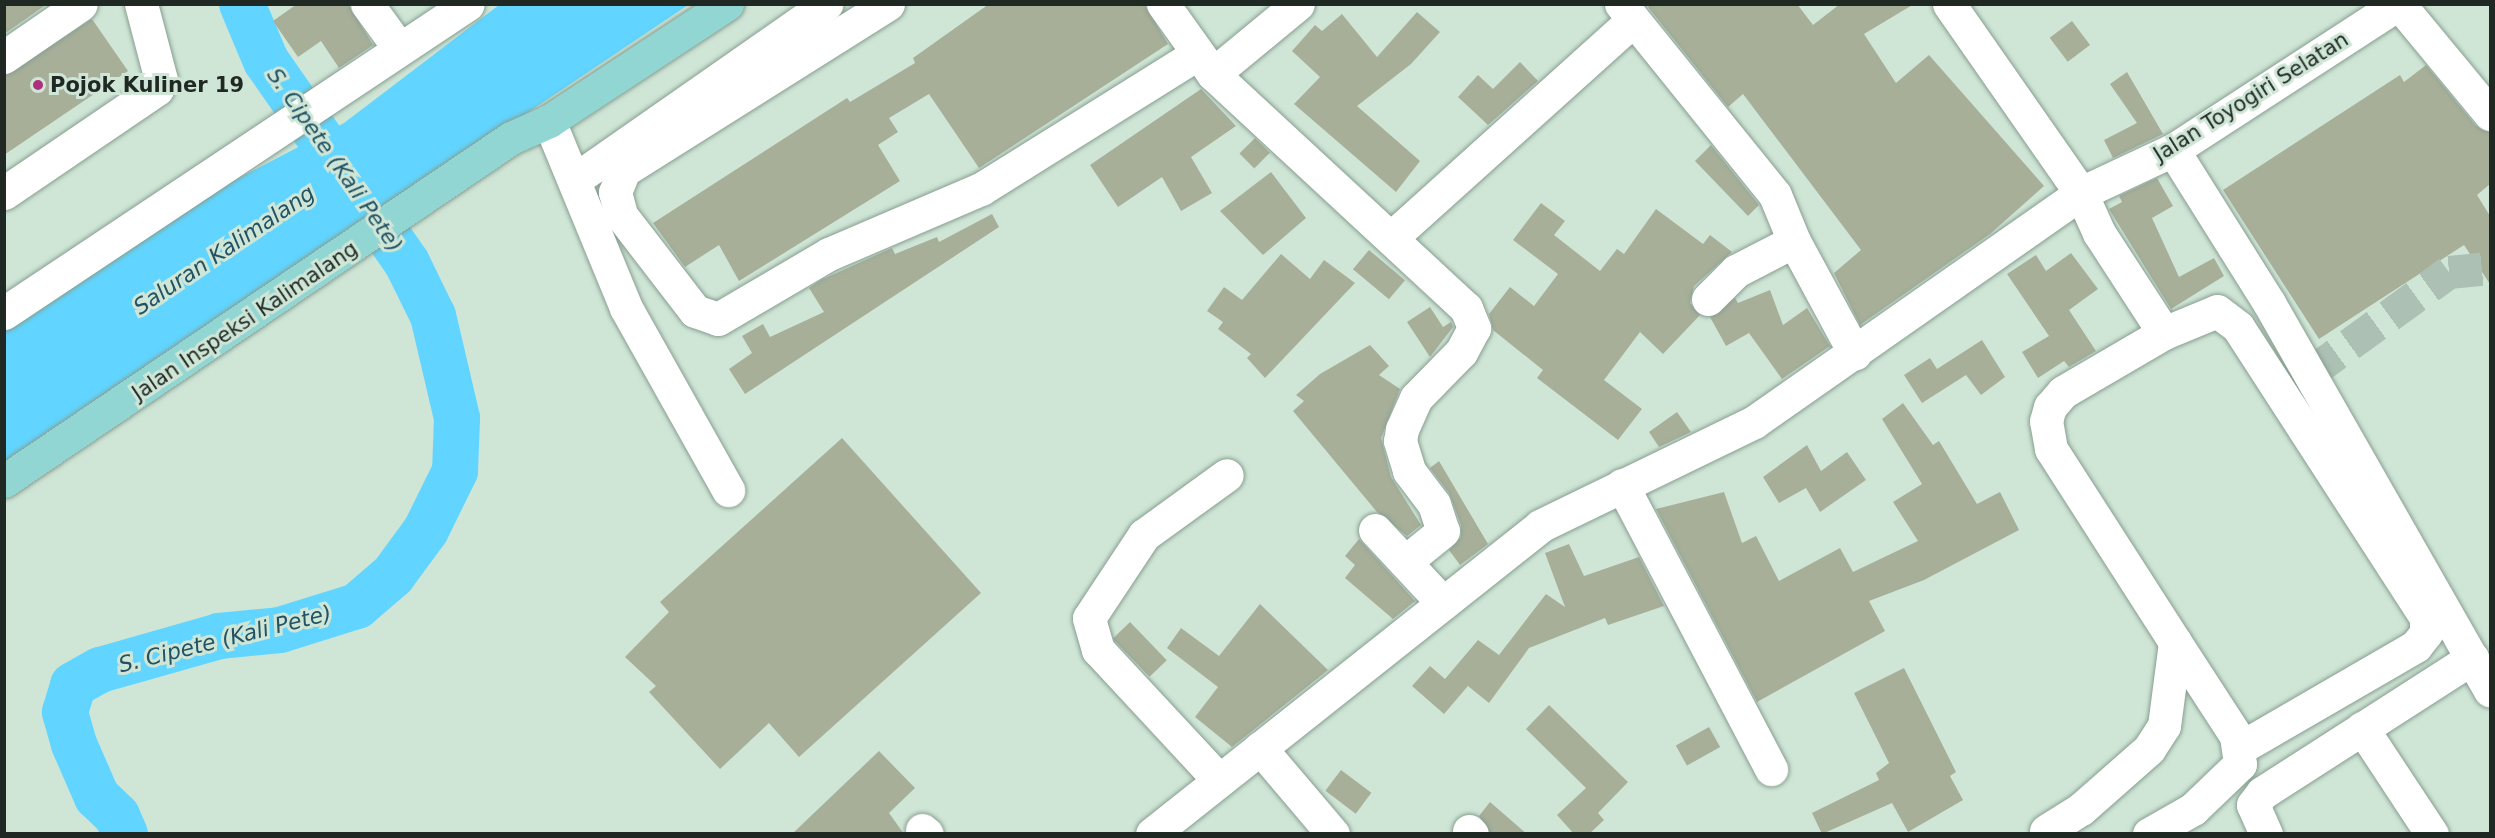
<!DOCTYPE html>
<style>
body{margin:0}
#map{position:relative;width:2495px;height:838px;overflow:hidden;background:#cfe6d7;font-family:"DejaVu Sans",sans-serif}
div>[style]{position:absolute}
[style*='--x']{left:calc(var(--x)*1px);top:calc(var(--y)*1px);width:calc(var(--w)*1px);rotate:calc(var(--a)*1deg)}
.water>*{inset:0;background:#61d5ff}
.river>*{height:46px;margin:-23px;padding:0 23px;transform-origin:23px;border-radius:23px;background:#61d5ff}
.building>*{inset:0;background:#a7af99;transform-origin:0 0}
.minor-tunnel>*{height:33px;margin-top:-16.5px;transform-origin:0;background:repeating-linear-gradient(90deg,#acc0b3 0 33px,transparent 0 49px)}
.roads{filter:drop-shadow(0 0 2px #889e90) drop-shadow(0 0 2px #889e90)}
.minor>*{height:33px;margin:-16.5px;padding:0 16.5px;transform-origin:16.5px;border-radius:16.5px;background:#fff}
.major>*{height:33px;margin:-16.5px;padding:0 16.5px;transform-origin:16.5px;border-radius:16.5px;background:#92d6d3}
.dots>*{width:16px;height:16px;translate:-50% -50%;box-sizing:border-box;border:3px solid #cfe6d7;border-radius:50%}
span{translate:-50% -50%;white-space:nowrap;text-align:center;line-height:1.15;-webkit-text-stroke:6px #cfe6d7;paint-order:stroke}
.poi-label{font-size:21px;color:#1f2822;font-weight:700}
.left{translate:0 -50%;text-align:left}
.street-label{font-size:21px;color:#1f2822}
.water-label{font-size:22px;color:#225264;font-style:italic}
.frame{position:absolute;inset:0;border:6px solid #1f2822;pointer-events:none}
</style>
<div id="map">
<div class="water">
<i style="clip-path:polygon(499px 5px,688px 5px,5px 463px,5px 325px,157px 221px,344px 123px)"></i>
</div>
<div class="river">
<i style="--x:125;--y:834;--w:20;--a:-114"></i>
<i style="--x:117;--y:816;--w:28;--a:-136"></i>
<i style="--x:97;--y:797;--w:58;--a:-113.5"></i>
<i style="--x:74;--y:744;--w:33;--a:-106"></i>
<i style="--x:65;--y:712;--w:28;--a:-73"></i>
<i style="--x:73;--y:685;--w:31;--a:-29"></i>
<i style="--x:100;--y:670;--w:124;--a:-15.9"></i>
<i style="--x:219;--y:636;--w:61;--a:-5.6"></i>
<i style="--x:280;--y:630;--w:81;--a:-17.3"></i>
<i style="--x:357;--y:606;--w:48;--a:-40.7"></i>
<i style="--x:393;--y:575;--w:56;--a:-53.7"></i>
<i style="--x:426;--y:530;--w:66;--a:-63.8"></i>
<i style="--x:455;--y:471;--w:53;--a:-87.8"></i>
<i style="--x:457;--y:418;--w:105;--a:-103.2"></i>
<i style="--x:433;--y:316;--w:59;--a:-116.1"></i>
<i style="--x:407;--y:263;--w:246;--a:-124.9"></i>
<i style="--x:266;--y:61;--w:62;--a:-112.8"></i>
</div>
<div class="building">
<i style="clip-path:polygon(4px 4px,47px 4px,4px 34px)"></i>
<i style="clip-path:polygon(297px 4px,348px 4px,373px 45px,339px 68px,321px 41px,298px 57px,273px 21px)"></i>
<i style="clip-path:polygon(989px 4px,1144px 4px,1168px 44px,979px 168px,929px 94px,889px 118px,898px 132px,878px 145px,900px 181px,739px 281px,719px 245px,685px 267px,653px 223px,847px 98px,850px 102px,915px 63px,913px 58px)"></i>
<i style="clip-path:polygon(1651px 4px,1797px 4px,1813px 25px,1840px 4px,1914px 4px,1864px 34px,1896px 83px,1929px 55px,2044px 186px,1990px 234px,1860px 325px,1834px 273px,1861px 250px,1743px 94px,1728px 107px,1648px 7px)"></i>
<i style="clip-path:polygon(1417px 12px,1440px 32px,1411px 64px,1357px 106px,1420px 161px,1396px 192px,1294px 104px,1320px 77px,1292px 51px,1315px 25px,1322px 31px,1342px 14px,1377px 57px)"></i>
<i style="clip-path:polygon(92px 19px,128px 71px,4px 155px,4px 76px)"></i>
<i style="left:2072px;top:21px;width:30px;height:28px;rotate:53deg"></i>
<i style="clip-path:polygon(1520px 62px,1538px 81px,1488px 125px,1458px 97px,1478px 75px,1493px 89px)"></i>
<i style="clip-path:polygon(2426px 65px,2476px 126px,2490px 132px,2490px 184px,2477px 195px,2490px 216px,2490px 284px,2464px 245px,2319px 339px,2223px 190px,2400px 75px,2404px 82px)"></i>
<i style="clip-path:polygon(2127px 72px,2163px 134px,2113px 158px,2104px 140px,2137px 123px,2110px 84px)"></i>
<i style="clip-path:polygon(1201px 89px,1236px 126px,1191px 157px,1212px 193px,1181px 211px,1162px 177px,1118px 207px,1090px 165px)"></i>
<i style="left:1255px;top:138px;width:21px;height:22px;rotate:45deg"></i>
<i style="clip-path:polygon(1711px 145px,1759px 205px,1748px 216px,1695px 161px)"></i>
<i style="clip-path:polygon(1271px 172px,1306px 218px,1263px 255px,1220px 211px)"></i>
<i style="clip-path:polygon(2157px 178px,2173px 206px,2152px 218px,2179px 277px,2214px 258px,2224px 276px,2171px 309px,2109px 209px,2122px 202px,2119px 196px)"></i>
<i style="clip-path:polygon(1541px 203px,1565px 221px,1554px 235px,1600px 271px,1617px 249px,1624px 254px,1656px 209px,1703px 244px,1710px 235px,1732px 252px,1694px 286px,1690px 303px,1700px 315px,1663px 354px,1640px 332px,1604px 380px,1642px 409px,1618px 440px,1537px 378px,1543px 370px,1493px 330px,1489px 314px,1510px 287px,1534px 306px,1558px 274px,1513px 240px)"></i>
<i style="clip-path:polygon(992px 214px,999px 227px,745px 394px,729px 369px,752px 353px,742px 336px,763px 324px,770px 337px,824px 312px,809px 288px,821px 280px,892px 248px,895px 254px,937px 237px,939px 242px)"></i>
<i style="left:1369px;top:250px;width:47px;height:25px;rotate:40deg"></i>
<i style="clip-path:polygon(2071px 253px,2098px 289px,2069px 310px,2096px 351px,2069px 367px,2064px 361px,2038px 378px,2022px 352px,2049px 336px,2007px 274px,2036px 255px,2046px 271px)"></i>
<i style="clip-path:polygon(1281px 254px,1310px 279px,1324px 260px,1355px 283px,1265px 378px,1247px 358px,1251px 354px,1218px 329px,1223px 322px,1207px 311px,1224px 287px,1242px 300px)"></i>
<i style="clip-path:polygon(1770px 290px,1783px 325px,1807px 308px,1830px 346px,1782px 379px,1749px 333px,1726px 346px,1710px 317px,1735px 298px,1738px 303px)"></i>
<i style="clip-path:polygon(1430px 307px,1443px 327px,1451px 322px,1453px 327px,1430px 357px,1407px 322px)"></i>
<i style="clip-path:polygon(1982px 340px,2005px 377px,1981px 395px,1966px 375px,1922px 403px,1904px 375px,1930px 358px,1937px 369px)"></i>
<i style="clip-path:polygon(1370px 345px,1389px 366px,1379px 375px,1400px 389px,1381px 438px,1391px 477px,1421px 525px,1407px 536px,1377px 512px,1293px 411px,1304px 401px,1296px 395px,1320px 374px)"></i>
<i style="clip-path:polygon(1903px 403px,1933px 445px,1939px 441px,1977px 504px,2000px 492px,2019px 530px,1924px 580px,1869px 601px,1885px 631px,1757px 702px,1656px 509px,1724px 492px,1742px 543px,1756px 536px,1779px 581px,1840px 548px,1853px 572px,1918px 541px,1893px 502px,1922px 484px,1882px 419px)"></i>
<i style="clip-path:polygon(1677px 412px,1691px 432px,1659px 447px,1649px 432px)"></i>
<i style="clip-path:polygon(842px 438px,981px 593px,799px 757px,769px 723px,720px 769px,649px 692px,656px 686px,625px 657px,669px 612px,660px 602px)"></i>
<i style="clip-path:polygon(1807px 445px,1821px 471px,1847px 452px,1866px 480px,1820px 512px,1806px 488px,1779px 503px,1763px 477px)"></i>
<i style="clip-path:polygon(1439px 461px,1488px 544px,1460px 565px,1449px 550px,1461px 537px,1461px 525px,1449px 493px,1430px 468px)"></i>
<i style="clip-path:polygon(1359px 539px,1415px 601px,1393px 619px,1345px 578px,1355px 565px,1345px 556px)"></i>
<i style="clip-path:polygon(1569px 544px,1584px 576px,1639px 557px,1664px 606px,1608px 625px,1605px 618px,1529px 648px,1489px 703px,1468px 686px,1444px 714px,1412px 686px,1430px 666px,1445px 679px,1478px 640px,1499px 655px,1546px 594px,1565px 607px,1545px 553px)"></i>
<i style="clip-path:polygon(1260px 604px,1328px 670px,1232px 747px,1195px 717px,1218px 687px,1167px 648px,1181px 628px,1219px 656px)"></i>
<i style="left:1130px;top:622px;width:53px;height:24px;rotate:46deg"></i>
<i style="clip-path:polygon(1904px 668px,1956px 772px,1950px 776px,1963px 800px,1908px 832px,1892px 803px,1822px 834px,1812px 813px,1879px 780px,1876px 773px,1889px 763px,1854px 693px)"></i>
<i style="clip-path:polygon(1549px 705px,1628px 782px,1598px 813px,1604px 820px,1589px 834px,1574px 834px,1557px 815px,1586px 788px,1526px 729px)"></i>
<i style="left:1709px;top:727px;width:23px;height:38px;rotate:61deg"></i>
<i style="clip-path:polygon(879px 751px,915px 788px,889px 813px,904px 834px,792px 834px)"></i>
<i style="left:1341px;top:770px;width:38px;height:26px;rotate:37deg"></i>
<i style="clip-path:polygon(1490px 802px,1527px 834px,1490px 834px,1479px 816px)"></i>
</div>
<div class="minor-tunnel">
<i style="--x:2310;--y:373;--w:172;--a:-36"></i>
<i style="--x:2449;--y:272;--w:41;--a:-5.6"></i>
</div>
<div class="roads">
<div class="minor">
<i style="--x:367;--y:4;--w:54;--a:54"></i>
<i style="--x:888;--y:4;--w:312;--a:147.8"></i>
<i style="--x:624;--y:170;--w:24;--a:112"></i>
<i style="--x:615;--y:192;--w:24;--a:75"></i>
<i style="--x:621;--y:215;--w:121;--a:52.4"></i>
<i style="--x:695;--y:311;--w:24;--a:19"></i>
<i style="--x:718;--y:319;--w:129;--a:-30.4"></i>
<i style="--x:829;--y:254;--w:165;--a:-23.2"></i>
<i style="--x:981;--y:189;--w:255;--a:-32"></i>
<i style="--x:1163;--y:4;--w:86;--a:54.5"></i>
<i style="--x:1213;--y:74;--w:345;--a:42.8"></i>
<i style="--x:1466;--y:308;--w:22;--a:68"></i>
<i style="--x:1474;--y:328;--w:27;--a:118"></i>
<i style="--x:1461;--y:352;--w:64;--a:134.4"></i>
<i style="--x:1416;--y:398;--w:34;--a:114"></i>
<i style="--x:1402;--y:429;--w:12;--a:99"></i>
<i style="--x:1400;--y:441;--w:31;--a:73"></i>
<i style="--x:1409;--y:471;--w:41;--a:52.9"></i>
<i style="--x:1434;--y:504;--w:28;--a:72"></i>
<i style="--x:1443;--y:531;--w:49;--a:140.8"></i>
<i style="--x:1621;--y:4;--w:245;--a:51.1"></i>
<i style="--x:1775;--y:195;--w:50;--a:67.6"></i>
<i style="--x:1949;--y:4;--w:231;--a:55.1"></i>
<i style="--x:2081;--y:193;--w:44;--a:65.8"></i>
<i style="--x:2099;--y:233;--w:119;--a:57"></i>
<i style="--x:2399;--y:4;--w:143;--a:50.4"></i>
<i style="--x:4;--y:57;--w:93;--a:-34.5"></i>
<i style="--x:1213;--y:74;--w:110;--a:-39.5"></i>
<i style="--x:549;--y:121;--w:202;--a:67.6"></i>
<i style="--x:626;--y:308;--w:209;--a:60.7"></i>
<i style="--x:2173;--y:150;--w:181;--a:57.9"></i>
<i style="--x:2269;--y:303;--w:446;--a:60.3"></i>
<i style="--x:577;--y:178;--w:304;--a:-34.9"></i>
<i style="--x:4;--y:193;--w:185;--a:-34.2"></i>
<i style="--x:157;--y:89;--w:10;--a:-66"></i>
<i style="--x:161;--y:80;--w:79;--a:-104.7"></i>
<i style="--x:1391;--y:238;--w:323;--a:-42"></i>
<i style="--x:1708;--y:299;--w:40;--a:-45"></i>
<i style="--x:1736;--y:271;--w:65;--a:-27.3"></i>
<i style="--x:1794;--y:241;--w:128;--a:61.6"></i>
<i style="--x:4;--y:313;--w:557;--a:-33.66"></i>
<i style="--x:1622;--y:485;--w:321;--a:62.3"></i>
<i style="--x:1375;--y:530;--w:100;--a:47"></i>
<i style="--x:2362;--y:728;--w:127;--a:56.6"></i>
<i style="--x:1260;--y:748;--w:113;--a:49.7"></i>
<i style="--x:1219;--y:780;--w:178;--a:-132.9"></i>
<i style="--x:1098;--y:650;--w:33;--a:-106"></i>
<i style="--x:1089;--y:618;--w:100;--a:-56.5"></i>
<i style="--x:1144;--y:535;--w:102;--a:-35.9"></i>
<i style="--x:922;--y:830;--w:6;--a:39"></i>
<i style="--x:1469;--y:831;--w:4;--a:45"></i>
<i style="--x:2046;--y:831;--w:41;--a:-32.2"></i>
<i style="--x:2081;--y:809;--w:91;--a:-41.4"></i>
<i style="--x:2149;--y:749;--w:27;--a:-57"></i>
<i style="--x:2164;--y:726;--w:85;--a:-82.5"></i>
<i style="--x:2175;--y:642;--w:229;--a:-122.7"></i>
<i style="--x:2051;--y:449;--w:28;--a:-100"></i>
<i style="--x:2046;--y:421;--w:15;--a:-74"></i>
<i style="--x:2050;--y:407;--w:20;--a:-49"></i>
<i style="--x:2063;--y:392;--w:117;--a:-30.3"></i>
<i style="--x:2164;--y:333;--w:57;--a:-22.5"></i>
<i style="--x:2217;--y:311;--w:26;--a:37"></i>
<i style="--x:2238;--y:327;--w:346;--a:57.1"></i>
<i style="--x:2426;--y:618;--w:15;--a:90"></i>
<i style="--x:2426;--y:633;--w:16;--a:128"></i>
<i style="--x:2416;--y:646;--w:201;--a:149.9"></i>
<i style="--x:1152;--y:834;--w:495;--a:-38.4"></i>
<i style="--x:1540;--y:526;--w:238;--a:-25.9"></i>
<i style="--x:1754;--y:422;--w:399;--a:-35"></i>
<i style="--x:2081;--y:193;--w:102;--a:-25.1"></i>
<i style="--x:2173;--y:150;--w:268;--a:-33"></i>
<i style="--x:2149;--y:834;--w:51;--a:-29.6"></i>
<i style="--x:2193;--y:809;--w:65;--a:-43.8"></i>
<i style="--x:2240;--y:764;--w:28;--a:-98"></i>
<i style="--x:2236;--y:736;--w:112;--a:-123"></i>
<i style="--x:2266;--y:834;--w:32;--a:-114"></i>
<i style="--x:2253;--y:805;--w:15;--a:-53"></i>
<i style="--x:2262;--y:793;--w:250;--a:-32.7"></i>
</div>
<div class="major">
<i style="--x:4;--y:481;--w:612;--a:-34.08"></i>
<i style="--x:511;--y:138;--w:42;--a:-24.1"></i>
<i style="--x:549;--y:121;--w:213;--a:-33.3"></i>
</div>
</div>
<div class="dots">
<i style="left:38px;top:85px;background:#ae2f7d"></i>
</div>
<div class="poi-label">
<span class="left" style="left:50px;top:85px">Pojok Kuliner 19</span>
</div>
<div class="street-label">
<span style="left:2251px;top:97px;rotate:-32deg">Jalan Toyogiri Selatan</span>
<span style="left:245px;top:321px;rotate:-34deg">Jalan Inspeksi Kalimalang</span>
</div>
<div class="water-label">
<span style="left:335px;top:160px;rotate:55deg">S. Cipete (Kali Pete)</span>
<span style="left:224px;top:250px;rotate:-34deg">Saluran Kalimalang</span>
<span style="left:225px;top:639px;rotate:-14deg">S. Cipete (Kali Pete)</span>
</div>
<div class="frame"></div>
</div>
